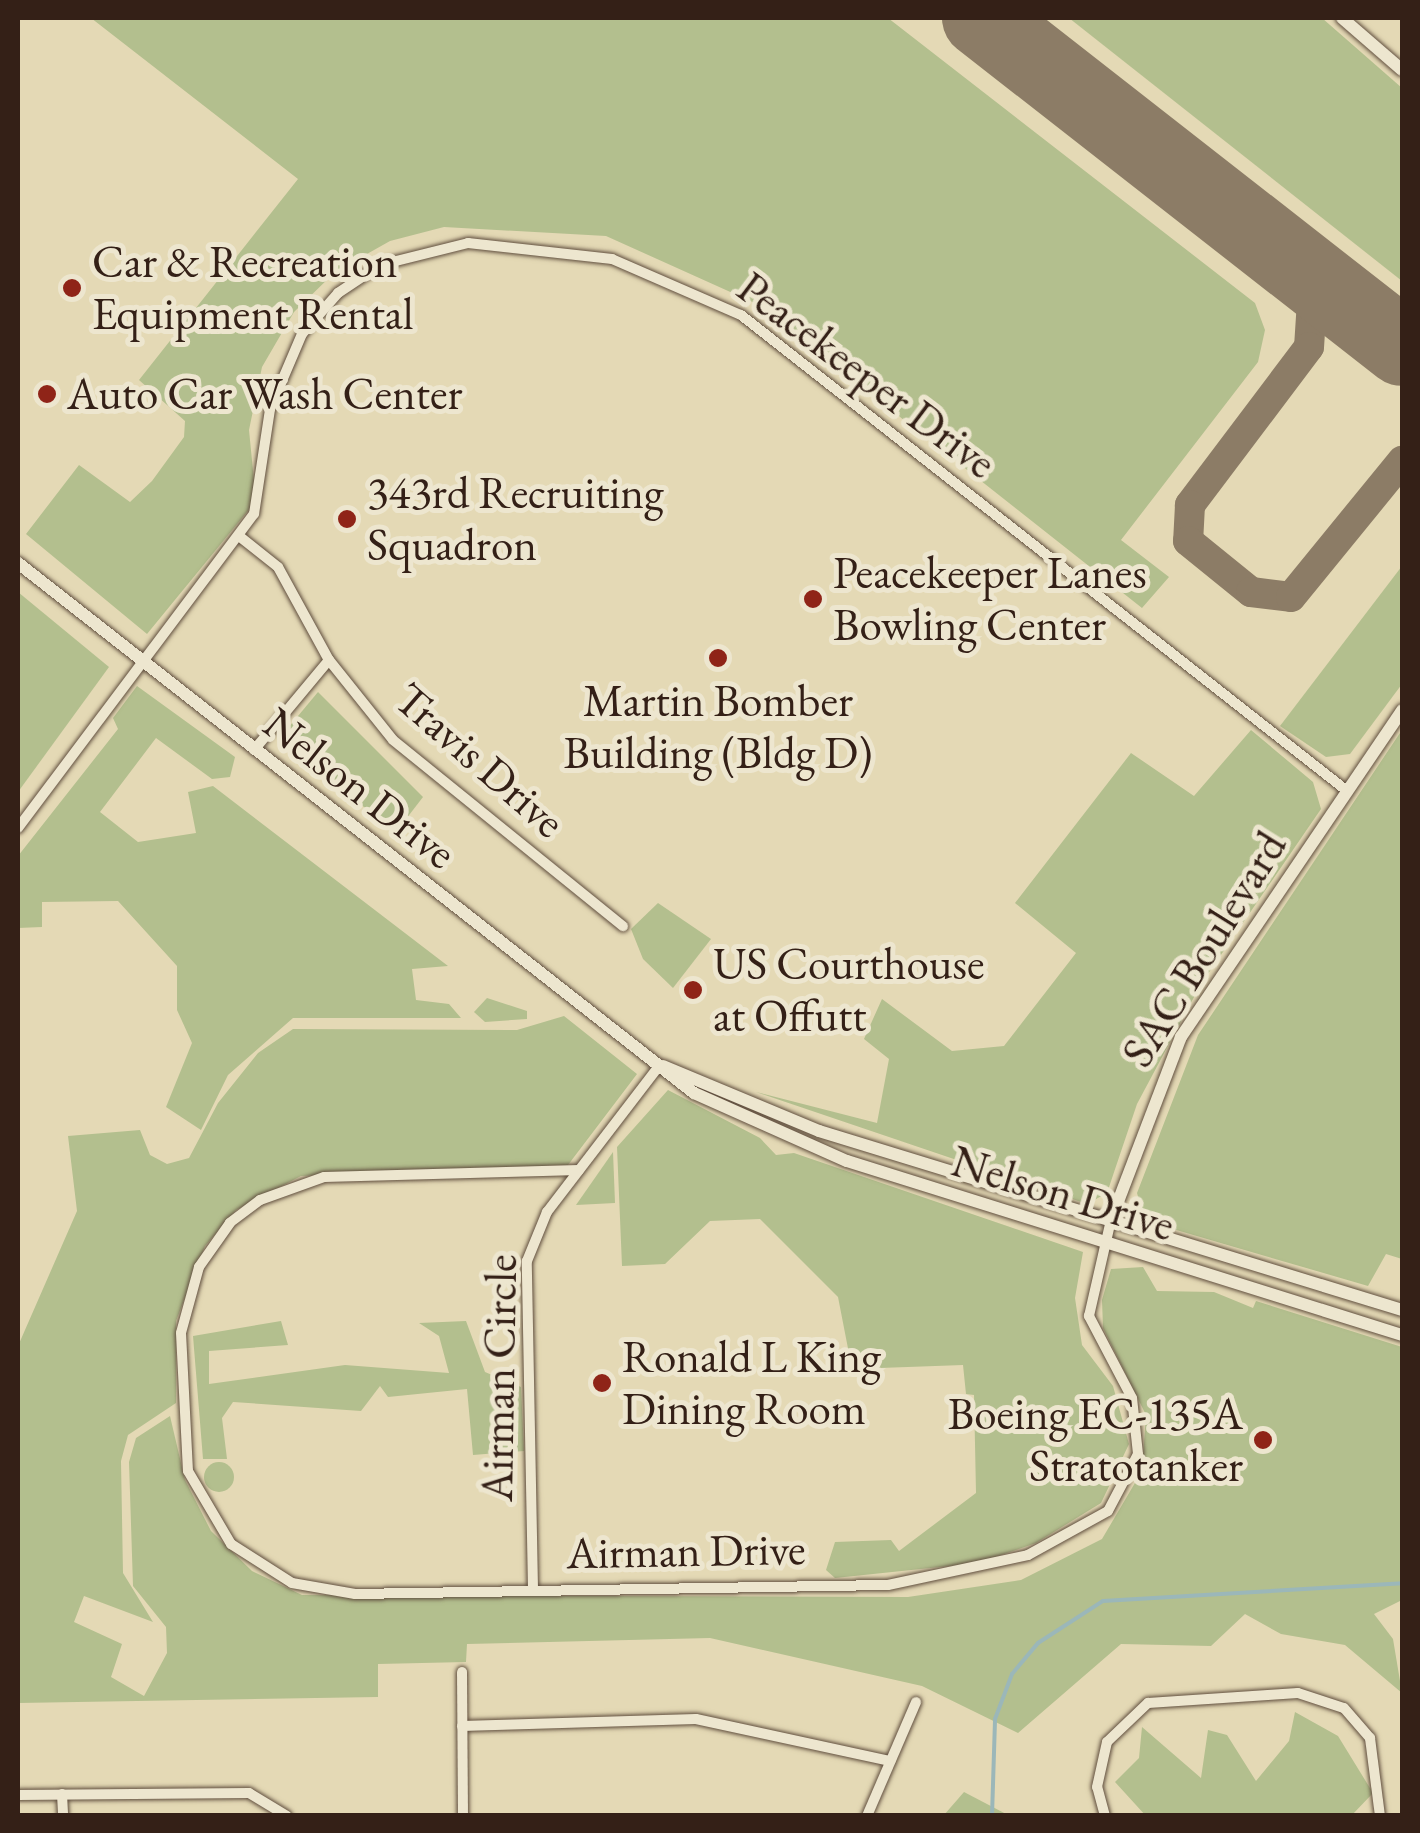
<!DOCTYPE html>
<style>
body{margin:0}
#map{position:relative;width:1420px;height:1833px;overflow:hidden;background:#e4d9b5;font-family:"EB Garamond",serif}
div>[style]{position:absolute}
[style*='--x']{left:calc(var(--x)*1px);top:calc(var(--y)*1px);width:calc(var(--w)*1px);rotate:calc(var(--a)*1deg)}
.green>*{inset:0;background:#b3bf8e}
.round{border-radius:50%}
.stream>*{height:4px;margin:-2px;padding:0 2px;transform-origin:2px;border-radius:2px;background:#9bb7b9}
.taxiway>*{height:30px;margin:-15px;padding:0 15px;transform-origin:15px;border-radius:15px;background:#8c7c66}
.runway>*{height:78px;margin:-39px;padding:0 39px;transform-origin:39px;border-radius:39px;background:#8c7c66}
.roads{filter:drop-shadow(0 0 2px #604e3e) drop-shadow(0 0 2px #604e3e)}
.minor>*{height:10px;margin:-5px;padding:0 5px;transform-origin:5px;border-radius:5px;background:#ede6cf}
.tertiary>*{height:12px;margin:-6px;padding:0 6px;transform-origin:6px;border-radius:6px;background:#ede6cf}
.dots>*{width:28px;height:28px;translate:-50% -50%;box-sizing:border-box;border:5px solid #ede6cf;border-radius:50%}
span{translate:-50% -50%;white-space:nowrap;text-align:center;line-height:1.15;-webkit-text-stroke:10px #ede6cf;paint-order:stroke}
.poi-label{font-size:45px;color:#342017}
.left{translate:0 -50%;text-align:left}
.right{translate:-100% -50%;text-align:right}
.street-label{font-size:45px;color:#342017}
.frame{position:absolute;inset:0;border:20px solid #342017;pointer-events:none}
</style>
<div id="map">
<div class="green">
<i style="clip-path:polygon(91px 18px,888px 18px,1255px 303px,1265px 330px,1258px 362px,1121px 540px,1169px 577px,1142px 608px,757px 304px,606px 236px,444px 227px,390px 241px,335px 272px,294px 312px,262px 367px,249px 430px,256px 501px,147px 634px,26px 534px,79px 465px,130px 502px,152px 481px,184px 437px,185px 421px,139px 380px,298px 179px)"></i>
<i style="clip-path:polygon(1069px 18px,1322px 18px,1402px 88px,1402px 281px)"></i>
<i style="clip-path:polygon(1402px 566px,1402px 684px,1350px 754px,1326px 757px,1280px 726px)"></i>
<i style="clip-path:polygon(18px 592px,109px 667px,18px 792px)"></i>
<i style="clip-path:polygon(137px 686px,235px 757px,230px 777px,212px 779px,156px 738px,100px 812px,138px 842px,196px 833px,188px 792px,213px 786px,448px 966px,412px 969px,416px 1000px,449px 1004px,461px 1018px,293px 1018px,228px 1075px,201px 1130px,166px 1107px,192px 1043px,177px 1010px,177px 966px,118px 901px,42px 902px,42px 927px,18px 928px,18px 856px,118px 729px,113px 718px)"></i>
<i style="clip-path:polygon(318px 692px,423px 797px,396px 832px,278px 740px)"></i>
<i style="clip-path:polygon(1251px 730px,1313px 782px,1321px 809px,1201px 984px,1137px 1104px,1107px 1193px,1087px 1204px,756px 1092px,877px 1123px,889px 1059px,864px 1039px,882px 999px,952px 1051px,1004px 1046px,1076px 953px,1015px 903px,1131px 753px,1194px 796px)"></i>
<i style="clip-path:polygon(1402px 730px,1402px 1259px,1386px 1254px,1368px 1286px,1166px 1227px,1142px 1210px,1137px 1193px,1198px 1035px)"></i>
<i style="clip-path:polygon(658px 903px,711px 939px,673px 988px,643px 959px,631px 929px)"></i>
<i style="clip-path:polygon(487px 998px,527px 1011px,527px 1019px,485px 1022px,474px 1012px)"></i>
<i style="clip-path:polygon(564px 1016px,637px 1074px,568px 1165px,301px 1176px,236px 1210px,205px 1246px,176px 1321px,176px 1403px,128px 1435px,121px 1461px,123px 1573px,153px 1622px,84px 1596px,74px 1622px,122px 1644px,111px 1677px,144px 1696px,167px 1653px,166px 1627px,133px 1586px,129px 1462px,136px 1438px,170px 1416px,185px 1480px,211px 1531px,252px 1571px,302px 1595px,908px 1597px,1021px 1580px,1102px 1539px,1142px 1471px,1146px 1415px,1103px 1328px,1102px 1300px,1111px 1269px,1143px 1267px,1157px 1291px,1214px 1292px,1253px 1308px,1256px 1301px,1402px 1347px,1402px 1600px,1374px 1614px,1393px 1639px,1402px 1693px,1345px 1645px,1281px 1634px,1245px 1614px,1211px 1646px,1121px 1644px,1018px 1733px,922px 1686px,710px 1638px,467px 1644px,466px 1662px,378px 1664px,378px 1697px,18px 1703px,18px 1346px,77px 1211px,68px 1136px,140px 1130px,150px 1155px,167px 1164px,189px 1158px,218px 1103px,258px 1053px,293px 1029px,517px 1030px)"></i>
<i style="clip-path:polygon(668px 1090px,760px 1138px,776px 1155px,794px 1153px,1083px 1252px,1075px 1298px,1082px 1345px,1113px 1386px,1129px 1444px,1101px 1503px,1036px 1543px,978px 1563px,835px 1578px,826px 1570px,835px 1542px,891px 1540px,899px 1551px,976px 1493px,974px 1395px,966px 1394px,963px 1365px,852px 1369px,838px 1297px,760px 1219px,710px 1221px,665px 1264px,622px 1266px,617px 1147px)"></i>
<i style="clip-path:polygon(613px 1152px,615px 1203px,576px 1205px)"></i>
<i style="clip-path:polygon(281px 1321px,288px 1345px,209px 1351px,209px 1384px,345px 1365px,449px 1373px,439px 1336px,419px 1323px,466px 1321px,485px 1372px,521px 1387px,524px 1451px,473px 1455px,467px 1389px,388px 1397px,380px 1386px,361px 1411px,233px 1402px,222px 1418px,227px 1459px,203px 1459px,193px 1336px)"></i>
<i class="round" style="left:204px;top:1462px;width:30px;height:30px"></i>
<i style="clip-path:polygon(1295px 1712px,1338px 1736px,1373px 1793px,1352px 1815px,1146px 1816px,1115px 1782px,1139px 1758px,1142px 1727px,1201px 1778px,1208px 1730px,1227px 1735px,1256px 1781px,1289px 1741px)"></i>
<i style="clip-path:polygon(964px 1792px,1008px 1815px,944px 1815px)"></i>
</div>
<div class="stream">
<i style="--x:992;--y:1816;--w:97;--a:-88.2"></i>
<i style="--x:995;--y:1719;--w:48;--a:-69.3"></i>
<i style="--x:1012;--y:1674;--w:40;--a:-50"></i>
<i style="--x:1038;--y:1643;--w:77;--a:-32.9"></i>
<i style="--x:1103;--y:1601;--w:300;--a:-3.4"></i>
</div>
<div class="taxiway">
<i style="--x:1282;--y:253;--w:57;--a:58"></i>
<i style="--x:1312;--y:301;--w:46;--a:93.7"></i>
<i style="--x:1309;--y:347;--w:198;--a:127"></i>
<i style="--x:1190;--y:505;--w:36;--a:93"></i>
<i style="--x:1188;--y:541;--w:81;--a:39"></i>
<i style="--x:1251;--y:592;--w:40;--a:7.1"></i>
<i style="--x:1291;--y:597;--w:176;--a:-50.8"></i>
<i style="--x:1393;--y:339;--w:16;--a:55"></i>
</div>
<div class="runway">
<i style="--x:981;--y:18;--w:534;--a:38.01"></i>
</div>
<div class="roads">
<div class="minor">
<i style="--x:239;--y:536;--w:50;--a:38.5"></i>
<i style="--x:278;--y:567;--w:106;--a:61.3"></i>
<i style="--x:329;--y:660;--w:102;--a:51.3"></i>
<i style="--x:393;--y:740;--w:296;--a:39"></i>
<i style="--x:254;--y:750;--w:117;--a:-50.2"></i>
<i style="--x:18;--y:828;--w:393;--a:-53.1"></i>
<i style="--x:254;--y:514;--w:106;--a:-81.3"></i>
<i style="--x:270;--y:409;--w:82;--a:-66.9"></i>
<i style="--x:302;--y:334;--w:55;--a:-48.7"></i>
<i style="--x:338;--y:293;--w:50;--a:-33.7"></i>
<i style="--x:380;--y:265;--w:91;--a:-14"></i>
<i style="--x:468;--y:243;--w:145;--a:6.3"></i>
<i style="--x:612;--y:259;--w:141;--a:23.5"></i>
<i style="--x:741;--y:315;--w:769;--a:38.14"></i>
<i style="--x:579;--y:1170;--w:255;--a:178.4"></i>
<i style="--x:324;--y:1177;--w:68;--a:160.2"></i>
<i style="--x:260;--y:1200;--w:38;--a:143"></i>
<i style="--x:230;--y:1223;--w:54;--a:125.2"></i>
<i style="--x:199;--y:1267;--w:68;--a:105.3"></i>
<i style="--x:181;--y:1333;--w:138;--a:87.1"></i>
<i style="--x:188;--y:1471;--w:85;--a:59.5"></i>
<i style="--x:231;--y:1544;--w:72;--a:32.6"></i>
<i style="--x:292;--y:1583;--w:64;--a:9.9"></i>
<i style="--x:355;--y:1594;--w:533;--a:-0.97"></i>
<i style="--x:888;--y:1585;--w:143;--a:-12.1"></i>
<i style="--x:1028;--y:1555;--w:91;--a:-28.8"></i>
<i style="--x:1108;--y:1511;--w:64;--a:-62.2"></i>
<i style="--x:1138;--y:1454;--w:56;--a:-96.1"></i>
<i style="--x:1132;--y:1398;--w:93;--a:-117.7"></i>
<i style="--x:1089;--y:1316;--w:98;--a:-77.1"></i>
<i style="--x:533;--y:1588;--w:327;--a:-91.1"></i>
<i style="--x:527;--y:1261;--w:53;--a:-67.8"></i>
<i style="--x:547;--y:1212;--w:185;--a:-52.5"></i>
<i style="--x:462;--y:1672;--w:144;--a:89.6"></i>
<i style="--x:462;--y:1726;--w:234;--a:-1.7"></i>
<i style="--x:696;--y:1719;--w:199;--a:12.2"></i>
<i style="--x:62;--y:1794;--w:22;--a:87"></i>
<i style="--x:18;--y:1795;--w:231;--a:-0.5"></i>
<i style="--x:249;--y:1793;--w:44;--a:31.2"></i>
<i style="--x:867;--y:1816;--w:124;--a:-66.7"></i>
<i style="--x:1105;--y:1816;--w:30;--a:-105"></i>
<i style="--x:1097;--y:1787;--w:46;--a:-77.5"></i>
<i style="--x:1107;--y:1742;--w:57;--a:-43.6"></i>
<i style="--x:1148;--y:1703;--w:150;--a:-3.8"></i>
<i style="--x:1298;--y:1693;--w:48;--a:18.1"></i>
<i style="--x:1344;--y:1708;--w:40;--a:49"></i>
<i style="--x:1370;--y:1738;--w:79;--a:82.7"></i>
</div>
<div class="tertiary">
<i style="--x:1342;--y:18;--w:79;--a:40.9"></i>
<i style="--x:18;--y:563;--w:859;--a:38.1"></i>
<i style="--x:694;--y:1093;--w:167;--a:24"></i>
<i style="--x:847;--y:1161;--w:582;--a:17.41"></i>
<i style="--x:663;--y:1066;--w:169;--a:22.6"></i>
<i style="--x:819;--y:1131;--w:610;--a:17.07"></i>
<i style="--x:1111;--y:1220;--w:196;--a:-69.1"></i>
<i style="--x:1181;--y:1037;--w:395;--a:-55.9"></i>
</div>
</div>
<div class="dots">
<i style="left:72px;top:288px;background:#8f2418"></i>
<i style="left:47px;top:394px;background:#8f2418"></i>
<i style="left:347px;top:519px;background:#8f2418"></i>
<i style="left:813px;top:599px;background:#8f2418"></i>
<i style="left:718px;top:658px;background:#8f2418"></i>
<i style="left:693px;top:990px;background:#8f2418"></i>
<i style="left:602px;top:1383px;background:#8f2418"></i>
<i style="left:1263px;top:1440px;background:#8f2418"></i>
</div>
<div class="poi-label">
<span class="left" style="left:92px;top:288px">Car &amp; Recreation<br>Equipment Rental</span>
<span class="left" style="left:67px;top:394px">Auto Car Wash Center</span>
<span class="left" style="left:367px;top:519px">343rd Recruiting<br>Squadron</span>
<span class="left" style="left:833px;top:599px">Peacekeeper Lanes<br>Bowling Center</span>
<span style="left:718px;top:727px">Martin Bomber<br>Building (Bldg D)</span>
<span class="left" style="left:713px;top:990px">US Courthouse<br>at Offutt</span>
<span class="left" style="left:622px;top:1383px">Ronald L King<br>Dining Room</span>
<span class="right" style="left:1243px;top:1440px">Boeing EC-135A<br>Stratotanker</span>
</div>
<div class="street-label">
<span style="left:867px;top:375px;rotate:37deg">Peacekeeper Drive</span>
<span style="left:480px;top:760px;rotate:41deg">Travis Drive</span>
<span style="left:360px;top:788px;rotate:38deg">Nelson Drive</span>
<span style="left:1204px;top:949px;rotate:-58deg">SAC Boulevard</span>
<span style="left:1063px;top:1193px;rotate:17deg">Nelson Drive</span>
<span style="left:499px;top:1378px;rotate:-89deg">Airman Circle</span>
<span style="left:686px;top:1551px;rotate:-1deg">Airman Drive</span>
</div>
<div class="frame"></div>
</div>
